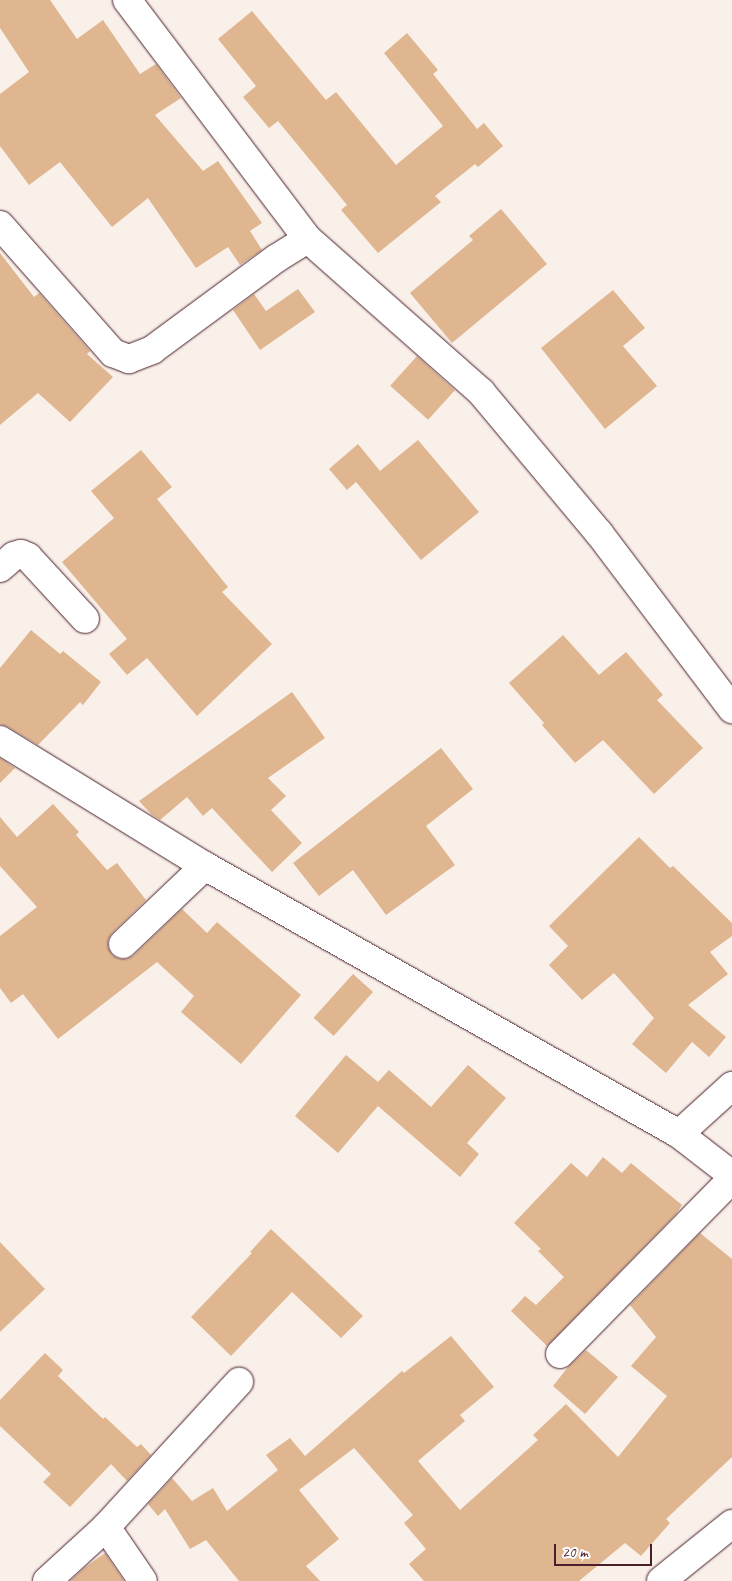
<!DOCTYPE html>
<style>
body{margin:0}
#map{position:relative;width:732px;height:1581px;overflow:hidden;background:#f9f0e9;font-family:Caveat,sans-serif}
div>[style]{position:absolute}
[style*='--x']{left:calc(var(--x)*1px);top:calc(var(--y)*1px);width:calc(var(--w)*1px);rotate:calc(var(--a)*1deg)}
.building>*{inset:0;background:#dfb690;transform-origin:0 0}
.roads{filter:drop-shadow(0 0 1px #4a1f2b) drop-shadow(0 0 1px #4a1f2b)}
.minor>*{height:28px;margin:-14px;padding:0 14px;transform-origin:14px;border-radius:14px;background:#fff}
.tertiary>*{height:28px;margin:-14px;padding:0 14px;transform-origin:14px;border-radius:14px;background:#fff}
span{translate:-50% -50%;white-space:nowrap;text-align:center;line-height:1.15;-webkit-text-stroke:5px #fff;paint-order:stroke}
.scale{position:absolute;left:554px;top:1544px;width:98px;height:22px;box-sizing:border-box;border:2px solid #4a1f2b;border-top:0;padding-left:6px;font-size:15px;line-height:18px;white-space:nowrap;color:#4a1f2b;-webkit-text-stroke:4px #fff;paint-order:stroke}
</style>
<div id="map">
<div class="building">
<i style="clip-path:polygon(0 0,50px 0,77px 39px,103px 20px,140px 74px,156px 64px,181px 98px,155px 115px,203px 171px,218px 161px,262px 223px,250px 231px,262px 250px,240px 265px,228px 247px,196px 268px,148px 198px,112px 227px,60px 162px,29px 185px,0 146px,0 94px,29px 72px,0 28px)"></i>
<i style="clip-path:polygon(252px 11px,326px 100px,336px 92px,396px 165px,443px 126px,384px 53px,407px 33px,438px 70px,433px 74px,477px 129px,484px 123px,503px 146px,478px 167px,475px 164px,435px 196px,441px 202px,378px 253px,341px 210px,347px 205px,278px 121px,269px 128px,243px 97px,256px 86px,218px 39px)"></i>
<i style="clip-path:polygon(501px 209px,547px 264px,452px 343px,410px 293px,473px 240px,469px 236px)"></i>
<i style="clip-path:polygon(0 253px,34px 297px,39px 293px,90px 351px,87px 354px,113px 377px,70px 422px,38px 393px,0 425px)"></i>
<i style="clip-path:polygon(298px 289px,315px 312px,260px 350px,233px 310px,254px 294px,266px 311px)"></i>
<i style="clip-path:polygon(613px 290px,645px 328px,623px 346px,657px 386px,605px 429px,541px 348px)"></i>
<i style="left:417px;top:356px;width:51px;height:40px;rotate:42deg"></i>
<i style="clip-path:polygon(418px 440px,479px 512px,421px 560px,356px 482px,347px 490px,329px 469px,358px 444px,380px 471px)"></i>
<i style="clip-path:polygon(141px 450px,172px 487px,157px 499px,228px 587px,222px 592px,272px 644px,197px 716px,147px 658px,127px 675px,109px 654px,127px 639px,62px 562px,114px 518px,91px 491px)"></i>
<i style="clip-path:polygon(31px 630px,60px 654px,63px 651px,101px 682px,83px 705px,80px 702px,38px 745px,8px 727px,0 724px,0 668px)"></i>
<i style="clip-path:polygon(563px 635px,599px 675px,626px 652px,663px 695px,657px 700px,703px 748px,654px 794px,603px 740px,575px 763px,542px 725px,544px 723px,509px 683px)"></i>
<i style="clip-path:polygon(292px 692px,325px 738px,268px 778px,286px 796px,271px 810px,302px 843px,272px 872px,212px 808px,203px 816px,187px 797px,160px 820px,151px 814px,139px 801px)"></i>
<i style="clip-path:polygon(441px 748px,473px 789px,426px 826px,455px 865px,386px 915px,353px 870px,319px 896px,293px 863px)"></i>
<i style="clip-path:polygon(0 758px,15px 768px,0 783px)"></i>
<i style="clip-path:polygon(53px 804px,79px 832px,76px 835px,107px 870px,117px 863px,146px 900px,112px 933px,108px 940px,108px 947px,112px 955px,119px 959px,127px 959px,133px 956px,182px 909px,207px 933px,217px 922px,301px 995px,241px 1064px,181px 1012px,194px 996px,157px 962px,58px 1039px,23px 994px,11px 1003px,0 988px,0 936px,37px 907px,0 866px,0 817px,17px 837px)"></i>
<i style="clip-path:polygon(639px 837px,670px 868px,673px 866px,732px 923px,732px 936px,710px 952px,728px 974px,688px 1005px,726px 1037px,709px 1057px,692px 1042px,666px 1073px,632px 1044px,654px 1018px,614px 973px,582px 1000px,549px 965px,568px 946px,549px 926px)"></i>
<i style="left:353px;top:974px;width:27px;height:59px;rotate:42deg"></i>
<i style="clip-path:polygon(346px 1055px,378px 1082px,389px 1070px,431px 1107px,468px 1065px,506px 1098px,467px 1143px,479px 1154px,460px 1177px,378px 1106px,338px 1153px,295px 1116px)"></i>
<i style="clip-path:polygon(603px 1157px,622px 1173px,631px 1163px,682px 1205px,676px 1214px,547px 1346px,511px 1311px,525px 1296px,536px 1305px,564px 1277px,538px 1251px,541px 1249px,514px 1223px,571px 1163px,587px 1177px)"></i>
<i style="clip-path:polygon(271px 1229px,363px 1316px,341px 1338px,292px 1292px,231px 1356px,191px 1317px,252px 1253px,250px 1252px)"></i>
<i style="clip-path:polygon(700px 1233px,732px 1259px,732px 1457px,666px 1519px,670px 1523px,641px 1556px,625px 1543px,579px 1581px,424px 1581px,409px 1564px,426px 1549px,404px 1523px,413px 1515px,354px 1448px,299px 1490px,339px 1539px,306px 1566px,320px 1581px,239px 1581px,206px 1540px,190px 1549px,165px 1509px,158px 1516px,148px 1504px,172px 1478px,192px 1501px,213px 1488px,227px 1511px,278px 1470px,266px 1455px,290px 1438px,305px 1456px,402px 1371px,404px 1373px,451px 1336px,494px 1387px,460px 1415px,465px 1421px,418px 1461px,460px 1510px,538px 1440px,533px 1435px,566px 1404px,618px 1457px,667px 1396px,631px 1366px,656px 1337px,630px 1305px)"></i>
<i style="clip-path:polygon(0 1242px,45px 1289px,0 1332px)"></i>
<i style="clip-path:polygon(586px 1350px,618px 1377px,585px 1414px,553px 1386px,568px 1367px)"></i>
<i style="clip-path:polygon(45px 1353px,63px 1370px,58px 1376px,103px 1419px,105px 1417px,137px 1447px,141px 1444px,151px 1455px,127px 1481px,111px 1464px,70px 1507px,43px 1482px,51px 1474px,0 1426px,0 1400px)"></i>
<i style="clip-path:polygon(105px 1553px,124px 1581px,70px 1581px,84px 1568px)"></i>
</div>
<div class="roads">
<div class="minor">
<i style="--x:127;--y:0;--w:300;--a:52.9"></i>
<i style="--x:308;--y:239;--w:231;--a:41.5"></i>
<i style="--x:481;--y:392;--w:184;--a:50.1"></i>
<i style="--x:599;--y:533;--w:221;--a:52.9"></i>
<i style="--x:0;--y:225;--w:171;--a:48.6"></i>
<i style="--x:113;--y:353;--w:17;--a:21"></i>
<i style="--x:129;--y:359;--w:25;--a:-21"></i>
<i style="--x:152;--y:350;--w:155;--a:-36.4"></i>
<i style="--x:277;--y:258;--w:36;--a:-32"></i>
<i style="--x:0;--y:568;--w:18;--a:-41"></i>
<i style="--x:14;--y:556;--w:7;--a:-16"></i>
<i style="--x:21;--y:554;--w:8;--a:23"></i>
<i style="--x:28;--y:557;--w:84;--a:47.4"></i>
<i style="--x:0;--y:740;--w:241;--a:31.6"></i>
<i style="--x:205;--y:866;--w:545;--a:29.48"></i>
<i style="--x:679;--y:1134;--w:67;--a:37.7"></i>
<i style="--x:123;--y:944;--w:113;--a:-43.6"></i>
<i style="--x:679;--y:1134;--w:72;--a:-42.2"></i>
<i style="--x:560;--y:1354;--w:245;--a:-45.5"></i>
<i style="--x:106;--y:1527;--w:65;--a:55.6"></i>
<i style="--x:47;--y:1581;--w:80;--a:-42.5"></i>
<i style="--x:106;--y:1527;--w:197;--a:-47.5"></i>
</div>
<div class="tertiary">
<i style="--x:661;--y:1581;--w:91;--a:-38.8"></i>
</div>
</div>
<div class="scale">20 m</div>
</div>
